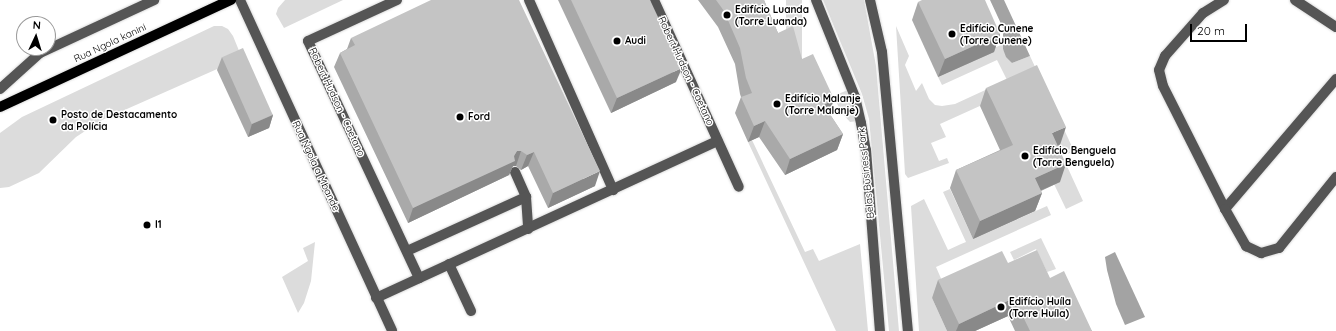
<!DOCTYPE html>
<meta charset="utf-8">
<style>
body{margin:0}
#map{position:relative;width:1336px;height:331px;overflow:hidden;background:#fff;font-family:Quicksand,sans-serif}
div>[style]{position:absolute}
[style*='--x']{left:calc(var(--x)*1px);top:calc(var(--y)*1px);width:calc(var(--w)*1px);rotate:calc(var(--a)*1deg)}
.green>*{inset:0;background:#dcdcdc;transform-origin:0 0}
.water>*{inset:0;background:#a3a3a3}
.roads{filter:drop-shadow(0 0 1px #dbdbdb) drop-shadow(0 0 1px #dbdbdb)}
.minor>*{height:10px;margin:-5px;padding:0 5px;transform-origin:5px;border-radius:5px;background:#555}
.major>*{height:10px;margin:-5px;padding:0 5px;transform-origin:5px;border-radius:5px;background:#000}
.wall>*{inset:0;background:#a9a9a9}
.shaded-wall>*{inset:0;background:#898989}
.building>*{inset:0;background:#c4c4c4;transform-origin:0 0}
.dots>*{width:11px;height:11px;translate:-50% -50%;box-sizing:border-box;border:2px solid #fff;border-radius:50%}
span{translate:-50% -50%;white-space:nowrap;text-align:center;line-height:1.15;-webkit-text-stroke:3px #fff;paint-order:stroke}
.poi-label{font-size:10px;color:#000;font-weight:700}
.left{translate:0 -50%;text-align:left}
.street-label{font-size:10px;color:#000}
.north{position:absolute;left:16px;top:16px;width:40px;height:40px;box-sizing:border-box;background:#fff;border:1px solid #999;border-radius:50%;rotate:4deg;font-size:11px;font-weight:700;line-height:16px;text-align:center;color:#000}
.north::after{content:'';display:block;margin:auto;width:14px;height:18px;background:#000;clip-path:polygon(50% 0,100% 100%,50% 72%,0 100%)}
.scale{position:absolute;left:1190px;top:24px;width:57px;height:18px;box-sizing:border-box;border:2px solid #000;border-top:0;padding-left:5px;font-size:12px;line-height:14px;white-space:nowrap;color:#000;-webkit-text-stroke:3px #fff;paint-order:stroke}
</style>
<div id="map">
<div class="green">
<i style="clip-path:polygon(285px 0,343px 0,284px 28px,276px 14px,278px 8px)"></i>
<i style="left:786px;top:0;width:16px;height:85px"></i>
<i style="clip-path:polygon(823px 0,864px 0,876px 66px,899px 331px,889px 331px,869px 119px,862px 94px)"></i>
<i style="clip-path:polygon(214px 26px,222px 26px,228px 29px,233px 36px,242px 58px,102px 120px,76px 137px,39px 173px,9px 187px,0 188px,0 133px,22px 117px)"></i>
<i style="clip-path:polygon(896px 26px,909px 56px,905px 65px,916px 91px,922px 83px,929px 99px,935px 105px,942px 106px,955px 104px,1007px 80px,997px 60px,942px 85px,938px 77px,993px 52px,992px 49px,1003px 44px,1003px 49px,1012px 63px,1030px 56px,1074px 151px,1065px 155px,1031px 83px,940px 124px,946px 137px,931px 143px,939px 161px,947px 158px,949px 163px,908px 178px,905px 174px)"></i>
<i style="clip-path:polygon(848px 90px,857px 121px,850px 122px,842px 113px,833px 96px)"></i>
<i style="clip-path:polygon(752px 140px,805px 252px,813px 249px,819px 261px,860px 244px,868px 331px,836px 331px,748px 142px)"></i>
<i style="clip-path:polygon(1066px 164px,1083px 201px,1066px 209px,1054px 184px,1059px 182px,1062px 167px)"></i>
<i style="clip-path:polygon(950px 189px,973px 239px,1047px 206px,1051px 215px,936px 267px,943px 283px,932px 298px,947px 331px,919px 331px,911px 206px,924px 199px,948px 250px,961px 244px,966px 242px,943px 192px)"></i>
<i style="clip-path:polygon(1041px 238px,1056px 269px,1047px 272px,1036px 249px,1014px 260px,1010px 252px)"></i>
<i style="clip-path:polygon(315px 242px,311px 281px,304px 303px,298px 313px,282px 277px,308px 261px,303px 248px)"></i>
</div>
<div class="water">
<i style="clip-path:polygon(990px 0,1004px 0,1030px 56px,1012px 63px,1006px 57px,1003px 49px,1003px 28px)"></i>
<i style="clip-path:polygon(1115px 252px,1145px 317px,1125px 325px,1116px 304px,1107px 270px,1105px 257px)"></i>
</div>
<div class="roads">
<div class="minor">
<i style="--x:240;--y:0;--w:364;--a:65.3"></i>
<i style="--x:397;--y:0;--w:98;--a:155.3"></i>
<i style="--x:308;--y:41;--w:262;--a:64.9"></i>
<i style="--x:529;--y:0;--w:208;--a:66.1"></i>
<i style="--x:654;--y:0;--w:205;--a:65.6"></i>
<i style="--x:816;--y:0;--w:105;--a:68.1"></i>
<i style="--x:855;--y:97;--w:27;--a:77"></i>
<i style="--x:861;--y:123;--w:27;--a:80"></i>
<i style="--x:866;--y:150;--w:182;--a:85.6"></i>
<i style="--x:870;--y:0;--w:53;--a:77"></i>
<i style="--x:882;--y:52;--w:280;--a:84.7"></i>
<i style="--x:1224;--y:0;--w:25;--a:148"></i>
<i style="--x:1203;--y:13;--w:57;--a:131.5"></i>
<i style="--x:1165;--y:56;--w:15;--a:113"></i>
<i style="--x:1159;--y:70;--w:16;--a:76"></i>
<i style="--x:1163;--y:86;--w:138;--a:63.2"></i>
<i style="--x:1225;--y:209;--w:171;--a:-49.5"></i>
<i style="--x:1295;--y:0;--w:49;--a:33.4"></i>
<i style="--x:0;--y:89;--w:54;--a:-42"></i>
<i style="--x:40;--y:53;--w:126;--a:-24.9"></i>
<i style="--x:515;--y:172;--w:27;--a:66"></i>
<i style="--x:526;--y:197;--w:32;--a:86"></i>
<i style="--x:1225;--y:209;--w:43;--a:60.4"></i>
<i style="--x:1246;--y:246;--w:17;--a:25"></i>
<i style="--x:1261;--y:253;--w:19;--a:-16"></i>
<i style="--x:1279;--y:248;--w:91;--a:-51.2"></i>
<i style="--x:407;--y:251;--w:131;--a:-24.4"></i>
<i style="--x:449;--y:264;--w:52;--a:64.9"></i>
<i style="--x:376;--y:298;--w:376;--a:-24.7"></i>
</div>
<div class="major">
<i style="--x:0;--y:107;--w:255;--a:-24.9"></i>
</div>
</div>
<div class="wall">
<i style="clip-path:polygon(558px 0,650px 0,676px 82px,611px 113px)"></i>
<i style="clip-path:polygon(698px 0,764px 0,778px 33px,802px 59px,834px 99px,829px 113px,843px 134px,837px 150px,785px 175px,759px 137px,748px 142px,735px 113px,741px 97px,740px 94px,735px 64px,718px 27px)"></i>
<i style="clip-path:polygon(918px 2px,1000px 34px,994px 52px,938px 77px,912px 20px)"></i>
<i style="clip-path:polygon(351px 38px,595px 186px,548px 208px,528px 166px,521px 170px,516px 166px,513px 166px,509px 175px,408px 223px,334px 67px,340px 53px,347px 49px)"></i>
<i style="clip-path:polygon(222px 57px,273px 115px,269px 128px,248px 137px,217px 70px)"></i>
<i style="clip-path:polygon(986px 88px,1060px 145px,1058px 146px,1060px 182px,1041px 191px,1042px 193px,1035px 211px,973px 239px,950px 188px,956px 170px,1000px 150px,980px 106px)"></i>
<i style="clip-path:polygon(1008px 263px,1050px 278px,1092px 331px,1015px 331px,1008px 316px,975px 331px,947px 331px,932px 298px,938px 280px)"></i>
</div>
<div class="shaded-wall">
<i style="clip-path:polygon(1000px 34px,994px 52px,938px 77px,945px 59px)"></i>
<i style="clip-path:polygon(682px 68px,676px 82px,611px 113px,617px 98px)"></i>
<i style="clip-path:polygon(834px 99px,829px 115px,824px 105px)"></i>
<i style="clip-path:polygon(273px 115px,269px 128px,248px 137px,252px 124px)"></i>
<i style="clip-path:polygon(765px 121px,759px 137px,748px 142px,754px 126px)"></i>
<i style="clip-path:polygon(1066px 127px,1060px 145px,1046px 151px,1052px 133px)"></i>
<i style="clip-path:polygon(843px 134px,837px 150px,785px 175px,790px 159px)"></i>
<i style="clip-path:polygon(517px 151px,521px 151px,516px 166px,513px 166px,509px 175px,408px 223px,413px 208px,514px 156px)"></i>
<i style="clip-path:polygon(534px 152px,528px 166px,521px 170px,527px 155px)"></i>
<i style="clip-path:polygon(1066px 164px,1060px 182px,1028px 196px,1035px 178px)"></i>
<i style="clip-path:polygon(600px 171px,595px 186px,548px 208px,553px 193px)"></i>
<i style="clip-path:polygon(1042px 193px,1035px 211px,973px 239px,980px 221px)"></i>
<i style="clip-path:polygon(1014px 298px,1008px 316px,975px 331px,956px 331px,959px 324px)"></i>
</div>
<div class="building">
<i style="clip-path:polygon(431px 0,519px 0,600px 171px,553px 193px,534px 152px,527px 155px,521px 151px,517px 151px,514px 156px,515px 161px,413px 208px,340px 53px,355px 45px,351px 38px)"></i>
<i style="clip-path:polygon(571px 0,650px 0,682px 68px,617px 98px)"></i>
<i style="clip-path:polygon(716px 0,764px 0,778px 33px,793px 26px,802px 59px,813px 54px,834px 99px,824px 105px,843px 134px,790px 159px,765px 121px,754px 126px,741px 97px,752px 93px,746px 78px,740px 48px,724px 11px)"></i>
<i style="clip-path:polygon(922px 0,985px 0,1000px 34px,945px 59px,918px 2px)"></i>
<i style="left:243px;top:48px;width:73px;height:23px;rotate:66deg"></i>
<i style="clip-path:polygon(1037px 65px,1066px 127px,1052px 133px,1066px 164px,1035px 178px,1042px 193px,980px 221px,956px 170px,1013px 145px,986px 88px)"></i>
<i style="clip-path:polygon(1037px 250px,1050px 278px,1064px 271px,1092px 331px,1030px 331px,1014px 298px,959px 324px,938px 280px,1002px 251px,1008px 263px)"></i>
</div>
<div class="dots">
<i style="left:727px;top:15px;background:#000"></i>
<i style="left:952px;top:34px;background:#000"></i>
<i style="left:617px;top:41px;background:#000"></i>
<i style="left:777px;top:104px;background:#000"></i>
<i style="left:460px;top:117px;background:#000"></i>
<i style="left:53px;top:120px;background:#000"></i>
<i style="left:1025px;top:156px;background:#000"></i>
<i style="left:147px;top:225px;background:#000"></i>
<i style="left:1001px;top:307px;background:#000"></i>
</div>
<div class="poi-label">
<span class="left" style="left:735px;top:15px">Edifício Luanda<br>(Torre Luanda)</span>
<span class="left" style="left:960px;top:34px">Edifício Cunene<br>(Torre Cunene)</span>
<span class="left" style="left:625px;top:41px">Audi</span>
<span class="left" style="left:785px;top:104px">Edifício Malanje<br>(Torre Malanje)</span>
<span class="left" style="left:61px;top:120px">Posto de Destacamento<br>da Polícia</span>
<span class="left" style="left:468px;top:117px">Ford</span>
<span class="left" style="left:1033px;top:156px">Edifício Benguela<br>(Torre Benguela)</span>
<span class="left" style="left:155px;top:225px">I1</span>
<span class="left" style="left:1009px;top:307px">Edifício Huíla<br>(Torre Huíla)</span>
</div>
<div class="street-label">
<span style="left:110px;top:43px;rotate:-25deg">Rua Ngola kanini</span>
<span style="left:686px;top:71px;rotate:65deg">Robert Hudson - Caetano</span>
<span style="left:337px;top:102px;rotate:65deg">Robert Hudson - Caetano</span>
<span style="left:316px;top:166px;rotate:65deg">Rua Ngola a Mbande</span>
<span style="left:866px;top:173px;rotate:-96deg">Belas Business Park</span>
</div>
<div class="north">N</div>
<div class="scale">20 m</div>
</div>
